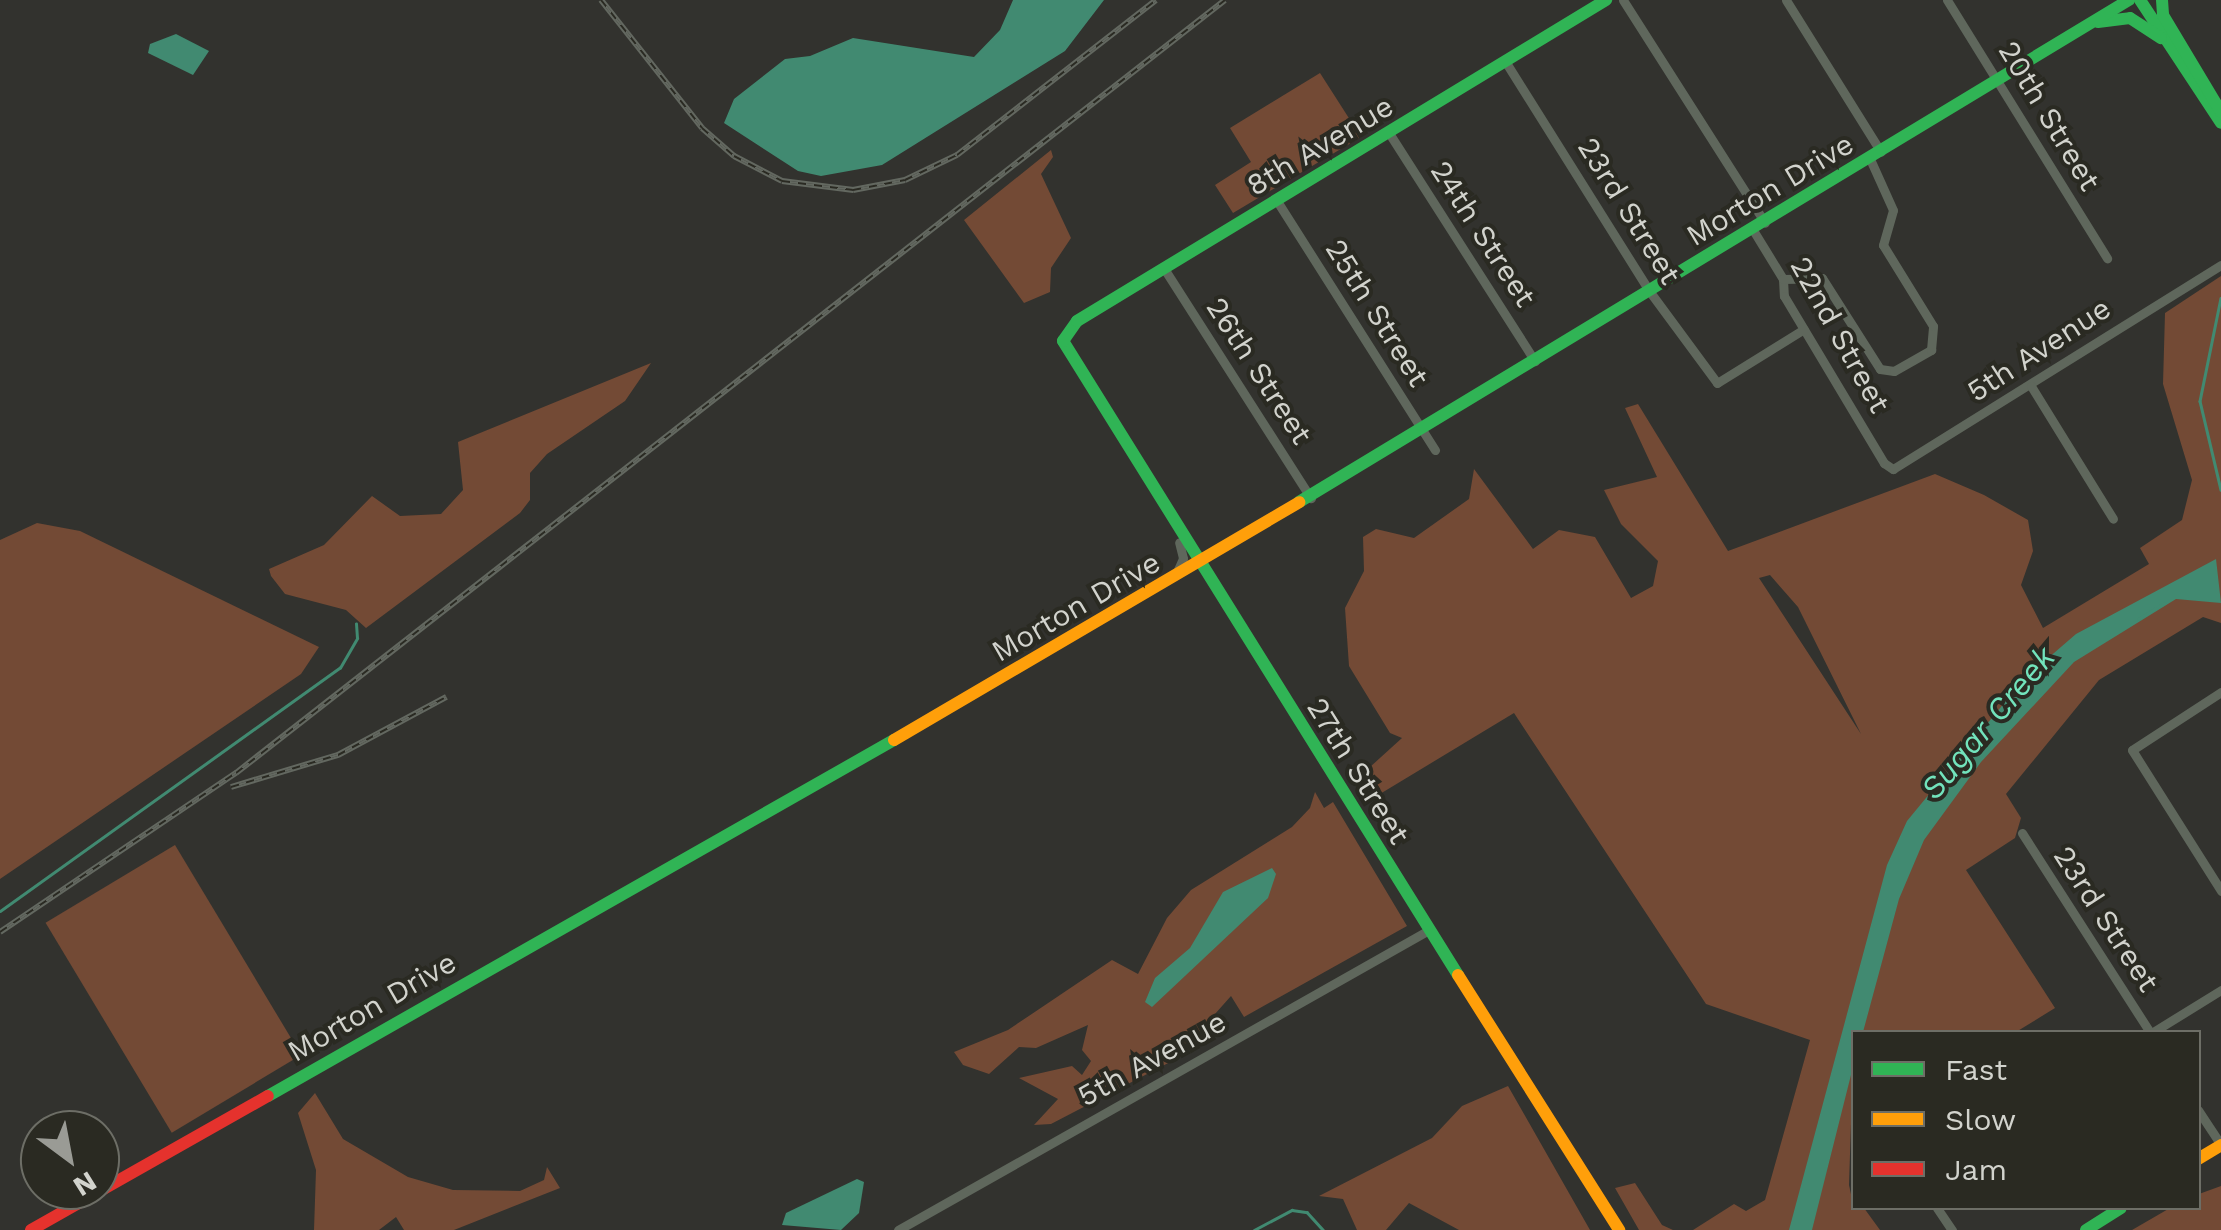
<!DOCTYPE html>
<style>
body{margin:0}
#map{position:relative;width:2221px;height:1230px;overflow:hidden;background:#32322e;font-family:"Work Sans",sans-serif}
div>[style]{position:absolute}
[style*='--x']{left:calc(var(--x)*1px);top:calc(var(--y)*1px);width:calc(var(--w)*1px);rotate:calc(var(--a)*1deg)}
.green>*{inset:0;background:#734a35;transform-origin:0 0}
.water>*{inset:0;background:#418a71}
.stream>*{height:2.5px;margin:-1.25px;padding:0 1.25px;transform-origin:1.25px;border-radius:1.25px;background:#418a71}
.street>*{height:9px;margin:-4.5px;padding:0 4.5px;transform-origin:4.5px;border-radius:4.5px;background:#5f675c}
.fast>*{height:12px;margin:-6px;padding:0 6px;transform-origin:6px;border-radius:6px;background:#30b455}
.slow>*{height:12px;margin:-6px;padding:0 6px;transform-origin:6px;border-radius:6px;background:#ff9f0a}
.jam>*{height:12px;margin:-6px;padding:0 6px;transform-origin:6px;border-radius:6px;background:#e5322d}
.rail>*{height:6px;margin-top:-3px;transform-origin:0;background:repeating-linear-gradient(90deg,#2a2a22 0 8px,#636860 0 16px);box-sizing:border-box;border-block:2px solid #636860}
span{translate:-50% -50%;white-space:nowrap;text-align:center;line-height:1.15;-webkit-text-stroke:8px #2a2a22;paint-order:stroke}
.street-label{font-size:30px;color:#d2d3cd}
.water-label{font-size:32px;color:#72e3bc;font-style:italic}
.legend{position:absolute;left:1851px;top:1030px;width:350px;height:180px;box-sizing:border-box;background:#2a2a22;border:2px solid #6d6e66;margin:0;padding:12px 18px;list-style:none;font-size:30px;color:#d2d3cd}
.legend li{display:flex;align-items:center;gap:20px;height:50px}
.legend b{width:50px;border:2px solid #6d6e66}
.north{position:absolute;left:20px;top:1110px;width:100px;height:100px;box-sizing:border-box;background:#2a2a22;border:2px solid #6d6e66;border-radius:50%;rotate:148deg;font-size:28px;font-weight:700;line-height:40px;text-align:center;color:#d2d3cd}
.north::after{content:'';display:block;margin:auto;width:35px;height:45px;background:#9a9b95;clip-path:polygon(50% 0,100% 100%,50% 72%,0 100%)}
</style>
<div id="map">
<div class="green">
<i style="clip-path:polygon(1320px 73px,1361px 137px,1233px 213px,1215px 185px,1251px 162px,1230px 128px)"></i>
<i style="clip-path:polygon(1051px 150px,1053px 157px,1041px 174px,1071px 238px,1051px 268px,1050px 292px,1024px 303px,964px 220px)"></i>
<i style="clip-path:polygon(evenodd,2221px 276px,2221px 623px,2203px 617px,2099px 680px,2006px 794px,2021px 818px,2015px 838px,1966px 870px,2055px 1008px,2016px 1032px,1854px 1032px,1849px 1185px,1854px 1208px,1864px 1208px,1880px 1230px,1693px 1230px,1734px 1204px,1746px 1211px,1765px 1200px,1810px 1040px,1706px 1004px,1514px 713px,1375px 797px,1359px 777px,1402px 738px,1390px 733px,1349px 666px,1345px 608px,1364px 571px,1363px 537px,1376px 529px,1414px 538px,1469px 499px,1474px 469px,1533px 549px,1559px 530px,1595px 537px,1631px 598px,1653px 586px,1658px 561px,1621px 524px,1604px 490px,1657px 477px,1625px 408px,1638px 404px,1728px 551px,1935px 474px,1984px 495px,2028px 520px,2033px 551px,2021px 585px,2043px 628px,2149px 564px,2140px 548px,2182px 520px,2192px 480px,2163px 384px,2165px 313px,2221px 276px,1770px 575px,1798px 607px,1861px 734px,1759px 578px,1770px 575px)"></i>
<i style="clip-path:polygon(651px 363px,625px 401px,547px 454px,530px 473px,530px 500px,520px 513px,366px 628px,346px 610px,285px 594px,271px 576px,269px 569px,324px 545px,372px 496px,400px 516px,441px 514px,463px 490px,458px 442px)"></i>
<i style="clip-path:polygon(37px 523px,80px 531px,319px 647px,301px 674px,0 879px,0 540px)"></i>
<i style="clip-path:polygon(1315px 792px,1324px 808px,1333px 802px,1407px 926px,1244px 1017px,1231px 996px,1174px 1060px,1051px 1124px,1034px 1125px,1058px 1099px,1019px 1078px,1072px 1066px,1082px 1075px,1091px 1061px,1082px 1050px,1088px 1025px,1036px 1048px,1019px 1047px,989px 1074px,963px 1065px,954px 1052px,1008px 1030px,1112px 960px,1138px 974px,1167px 918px,1191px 890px,1292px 827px,1310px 808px)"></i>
<i style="left:175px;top:845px;width:245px;height:151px;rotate:59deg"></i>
<i style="clip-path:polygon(1508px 1086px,1590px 1230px,1459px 1230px,1409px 1203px,1386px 1230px,1357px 1230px,1343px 1199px,1319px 1196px,1432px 1138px,1462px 1106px)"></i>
<i style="clip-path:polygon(315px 1093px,343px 1139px,408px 1177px,453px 1190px,520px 1191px,544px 1180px,547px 1167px,560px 1188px,454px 1230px,404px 1230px,396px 1217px,379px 1230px,314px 1230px,316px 1170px,298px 1113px)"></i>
<i style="clip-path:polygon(1635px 1183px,1662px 1225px,1673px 1230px,1639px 1230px,1615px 1188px)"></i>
<i style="clip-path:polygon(2221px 1186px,2221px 1230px,2132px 1230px,2170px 1208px,2198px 1208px,2199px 1194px)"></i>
</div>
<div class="water">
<i style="clip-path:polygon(1013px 0,1104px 0,1065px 51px,882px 165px,821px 176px,798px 171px,724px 123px,734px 99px,785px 59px,810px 56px,853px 38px,974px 57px,1000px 30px)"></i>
<i style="clip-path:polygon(176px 34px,209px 51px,193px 75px,148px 53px,150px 44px)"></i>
<i style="clip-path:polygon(2216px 559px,2221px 603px,2176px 599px,2074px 662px,1981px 762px,1924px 840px,1899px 899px,1863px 1032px,1854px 1032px,1853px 1067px,1812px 1230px,1789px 1230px,1887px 865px,1907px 821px,2024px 679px,2076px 634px)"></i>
<i style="clip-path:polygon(1272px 868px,1276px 874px,1268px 898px,1152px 1007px,1145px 1002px,1155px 978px,1190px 948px,1223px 892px)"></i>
<i style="clip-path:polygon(857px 1179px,864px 1182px,859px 1213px,841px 1230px,782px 1225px,786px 1213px)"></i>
</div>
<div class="stream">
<i style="--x:2221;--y:298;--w:105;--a:101.5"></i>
<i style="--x:2200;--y:401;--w:91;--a:76.7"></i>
<i style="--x:2138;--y:619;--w:31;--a:-31"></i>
<i style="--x:0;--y:911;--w:418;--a:-35.6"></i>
<i style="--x:340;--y:668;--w:34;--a:-60"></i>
<i style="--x:357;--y:638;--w:14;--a:-94"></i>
<i style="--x:1254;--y:1230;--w:43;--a:-27.8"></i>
<i style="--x:1292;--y:1210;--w:15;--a:8"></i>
<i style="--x:1307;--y:1212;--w:24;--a:48"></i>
</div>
<div class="street">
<i style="--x:1623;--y:0;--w:264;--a:57.5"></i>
<i style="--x:1786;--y:0;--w:179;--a:58"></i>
<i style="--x:1947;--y:0;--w:304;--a:58.2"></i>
<i style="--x:1505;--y:61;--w:273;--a:57.9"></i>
<i style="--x:1650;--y:292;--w:113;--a:53.6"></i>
<i style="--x:1717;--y:383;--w:102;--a:-31.8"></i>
<i style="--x:1389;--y:133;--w:271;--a:57.4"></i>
<i style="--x:1277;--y:201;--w:295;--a:57.6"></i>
<i style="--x:1753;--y:230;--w:57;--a:58.5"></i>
<i style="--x:1783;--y:279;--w:17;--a:87"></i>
<i style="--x:1784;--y:296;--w:195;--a:59.1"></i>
<i style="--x:1884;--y:463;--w:11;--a:34"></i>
<i style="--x:1893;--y:469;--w:386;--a:-31.9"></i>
<i style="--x:1165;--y:270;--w:271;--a:57.4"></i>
<i style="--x:1783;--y:279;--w:39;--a:-1"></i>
<i style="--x:1822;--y:278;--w:108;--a:57.5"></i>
<i style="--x:1880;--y:369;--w:14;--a:8"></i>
<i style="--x:1894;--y:371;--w:43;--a:-29.6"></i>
<i style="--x:1931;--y:350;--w:24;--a:-85"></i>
<i style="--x:1933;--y:326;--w:95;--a:-121.7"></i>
<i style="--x:1883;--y:245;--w:36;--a:-74"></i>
<i style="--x:1893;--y:210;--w:56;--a:-114.3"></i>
<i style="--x:2031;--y:386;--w:156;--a:58.3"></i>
<i style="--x:1176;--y:574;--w:17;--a:-66"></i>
<i style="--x:1183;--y:558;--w:16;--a:-104"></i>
<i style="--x:2221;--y:692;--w:106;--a:146.9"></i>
<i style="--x:2132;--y:750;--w:167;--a:57.7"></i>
<i style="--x:2022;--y:833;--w:237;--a:57.3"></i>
<i style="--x:2153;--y:1032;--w:80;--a:-31.7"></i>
<i style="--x:2198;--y:1110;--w:42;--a:56.7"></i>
<i style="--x:1937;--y:1208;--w:27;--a:56"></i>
<i style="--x:898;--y:1230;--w:610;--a:-29.47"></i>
</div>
<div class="fast">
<i style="--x:2140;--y:0;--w:147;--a:56.6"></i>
<i style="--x:2162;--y:0;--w:15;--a:86"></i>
<i style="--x:2163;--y:15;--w:113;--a:59.1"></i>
<i style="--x:2098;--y:22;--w:32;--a:-7"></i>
<i style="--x:2130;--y:18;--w:37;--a:33"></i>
<i style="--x:1299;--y:502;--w:970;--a:-31.17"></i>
<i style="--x:1458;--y:975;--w:747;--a:-121.92"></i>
<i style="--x:1063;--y:341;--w:24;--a:-55"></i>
<i style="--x:1077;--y:321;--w:619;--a:-31.25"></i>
<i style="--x:268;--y:1096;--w:720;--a:-29.63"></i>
<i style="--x:2086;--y:1230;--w:41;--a:-32.2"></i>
</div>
<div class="slow">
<i style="--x:894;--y:740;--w:470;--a:-30.4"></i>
<i style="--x:1458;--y:975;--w:302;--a:57.7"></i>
<i style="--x:2198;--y:1159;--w:27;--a:-31"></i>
</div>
<div class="jam">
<i style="--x:31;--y:1230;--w:272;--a:-29.5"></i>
</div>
<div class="rail">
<i style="--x:601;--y:0;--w:163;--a:51.7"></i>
<i style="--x:702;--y:128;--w:43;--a:41.2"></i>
<i style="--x:734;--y:156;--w:54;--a:27.5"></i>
<i style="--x:782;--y:181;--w:72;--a:7.2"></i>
<i style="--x:853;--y:190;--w:53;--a:-10.9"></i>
<i style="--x:905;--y:180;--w:58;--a:-25.7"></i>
<i style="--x:957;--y:155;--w:252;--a:-37.9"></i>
<i style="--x:231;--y:787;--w:112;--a:-16.7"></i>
<i style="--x:338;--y:755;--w:123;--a:-28.2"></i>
<i style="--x:0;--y:932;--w:285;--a:-34"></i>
<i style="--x:236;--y:773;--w:1255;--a:-38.01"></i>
</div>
<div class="street-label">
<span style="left:2049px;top:116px;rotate:59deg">20th Street</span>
<span style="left:1320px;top:146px;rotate:-31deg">8th Avenue</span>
<span style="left:1770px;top:190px;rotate:-31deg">Morton Drive</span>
<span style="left:1629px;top:211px;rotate:58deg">23rd Street</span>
<span style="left:1483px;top:234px;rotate:57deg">24th Street</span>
<span style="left:1377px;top:313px;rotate:58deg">25th Street</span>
<span style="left:1840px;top:335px;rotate:61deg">22nd Street</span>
<span style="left:2039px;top:350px;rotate:-33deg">5th Avenue</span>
<span style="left:1259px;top:371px;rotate:57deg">26th Street</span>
<span style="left:1076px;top:607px;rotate:-30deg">Morton Drive</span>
<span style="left:1358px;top:771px;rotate:58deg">27th Street</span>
<span style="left:2106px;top:919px;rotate:57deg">23rd Street</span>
<span style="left:372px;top:1007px;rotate:-30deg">Morton Drive</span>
<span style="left:1152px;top:1059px;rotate:-29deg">5th Avenue</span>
</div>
<div class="water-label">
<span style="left:1988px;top:723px;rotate:-50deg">Sugar Creek</span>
</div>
<ul class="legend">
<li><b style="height:12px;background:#30b455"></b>Fast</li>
<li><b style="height:12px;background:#ff9f0a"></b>Slow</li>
<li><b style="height:12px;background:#e5322d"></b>Jam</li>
</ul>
<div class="north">N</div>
</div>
